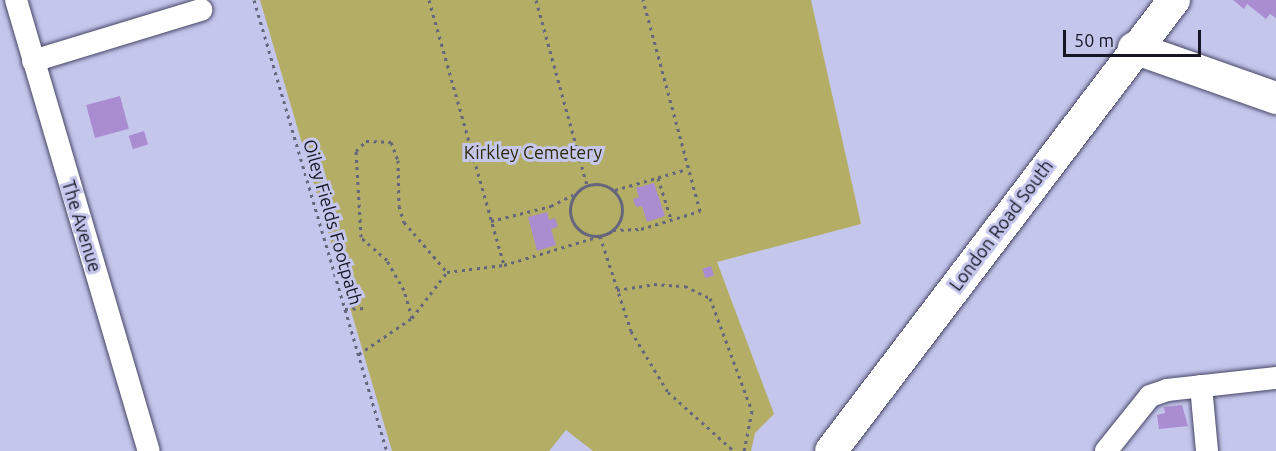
<!DOCTYPE html>
<style>
body{margin:0}
#map{position:relative;width:1276px;height:451px;overflow:hidden;background:#c5c6ec;font-family:Ubuntu,sans-serif}
div>[style]{position:absolute}
[style*='--x']{left:calc(var(--x)*1px);top:calc(var(--y)*1px);width:calc(var(--w)*1px);rotate:calc(var(--a)*1deg)}
.green>*{inset:0;background:#b4ad65}
.building>*{inset:0;background:#aa8cd0;transform-origin:0 0}
.path>*{height:3px;margin-top:-1.5px;transform-origin:0;background:repeating-linear-gradient(90deg,#65657e 0 3px,transparent 0 7.5px)}
.path>.ring{margin:-1.5px;padding:0;box-sizing:content-box;background:none;border:3px solid #65657e;border-radius:50%}
.roads{filter:drop-shadow(0 0 2px #454565) drop-shadow(0 0 2px #454565)}
.minor>*{height:22px;margin:-11px;padding:0 11px;transform-origin:11px;border-radius:11px;background:#fff}
.secondary>*{height:32px;margin:-16px;padding:0 16px;transform-origin:16px;border-radius:16px;background:#fff}
span{translate:-50% -50%;white-space:nowrap;text-align:center;line-height:1.15;-webkit-text-stroke:6px #c5c6ec;paint-order:stroke}
.park-label{font-size:18px;color:#2e2a06}
.street-label{font-size:18px;color:#151523}
.scale{position:absolute;left:1063px;top:30px;width:138px;height:27px;box-sizing:border-box;border:3px solid #151523;border-top:0;padding-left:8px;font-size:18px;line-height:21px;white-space:nowrap;color:#151523;-webkit-text-stroke:4px #c5c6ec;paint-order:stroke}
</style>
<div id="map">
<div class="green">
<i style="clip-path:polygon(260px 0,811px 0,861px 224px,717px 262px,774px 414px,755px 433px,751px 451px,593px 451px,566px 430px,549px 451px,392px 451px)"></i>
</div>
<div class="building">
<i style="clip-path:polygon(1233px 0,1276px 0,1276px 18px,1270px 14px,1266px 19px,1247px 4px,1244px 9px)"></i>
<i style="left:120px;top:96px;width:34px;height:35px;rotate:75deg"></i>
<i style="left:144px;top:131px;width:14px;height:16px;rotate:73deg"></i>
<i style="clip-path:polygon(654px 183px,665px 216px,647px 222px,642px 206px,636px 207px,633px 199px,639px 197px,636px 188px)"></i>
<i style="clip-path:polygon(547px 212px,549px 220px,555px 218px,558px 227px,551px 229px,556px 245px,537px 251px,528px 217px)"></i>
<i style="left:711px;top:266px;width:10px;height:9px;rotate:73deg"></i>
<i style="clip-path:polygon(1182px 405px,1188px 426px,1159px 429px,1157px 415px,1165px 413px,1164px 407px)"></i>
</div>
<div class="path">
<i style="--x:254;--y:0;--w:470;--a:73.6"></i>
<i style="--x:429;--y:0;--w:275;--a:74.2"></i>
<i style="--x:536;--y:0;--w:192;--a:74.6"></i>
<i style="--x:658;--y:178;--w:43;--a:72.4"></i>
<i class="ring" style="left:570px;top:184px;width:49px;height:49px"></i>
<i style="--x:615;--y:190;--w:75;--a:-16.3"></i>
<i style="--x:491;--y:221;--w:62;--a:-14"></i>
<i style="--x:551;--y:206;--w:25;--a:-27"></i>
<i style="--x:613;--y:230;--w:28;--a:-2"></i>
<i style="--x:641;--y:229;--w:62;--a:-17"></i>
<i style="--x:700;--y:211;--w:219;--a:-105.1"></i>
<i style="--x:617;--y:290;--w:37;--a:-9"></i>
<i style="--x:654;--y:284;--w:31;--a:4"></i>
<i style="--x:685;--y:286;--w:28;--a:26"></i>
<i style="--x:710;--y:298;--w:121;--a:69.6"></i>
<i style="--x:752;--y:411;--w:41;--a:101.3"></i>
<i style="--x:345;--y:309;--w:20;--a:-3"></i>
<i style="--x:412;--y:318;--w:29;--a:-106"></i>
<i style="--x:404;--y:290;--w:34;--a:-120"></i>
<i style="--x:387;--y:260;--w:35;--a:-139"></i>
<i style="--x:361;--y:237;--w:86;--a:-93.3"></i>
<i style="--x:356;--y:151;--w:14;--a:-45"></i>
<i style="--x:366;--y:141;--w:25;--a:2"></i>
<i style="--x:391;--y:142;--w:19;--a:69"></i>
<i style="--x:398;--y:160;--w:46;--a:88.8"></i>
<i style="--x:399;--y:206;--w:17;--a:73"></i>
<i style="--x:404;--y:222;--w:66;--a:49.3"></i>
<i style="--x:359;--y:354;--w:64;--a:-34.2"></i>
<i style="--x:412;--y:318;--w:58;--a:-52.7"></i>
<i style="--x:447;--y:272;--w:57;--a:-7"></i>
<i style="--x:504;--y:265;--w:100;--a:-16.8"></i>
<i style="--x:600;--y:236;--w:100;--a:71.9"></i>
<i style="--x:631;--y:331;--w:71;--a:58.8"></i>
<i style="--x:668;--y:392;--w:89;--a:41.8"></i>
</div>
<div class="roads">
<div class="minor">
<i style="--x:16;--y:0;--w:470;--a:73.6"></i>
<i style="--x:33;--y:61;--w:176;--a:-16.9"></i>
<i style="--x:1201;--y:386;--w:65;--a:84.7"></i>
<i style="--x:1106;--y:451;--w:70;--a:-51.3"></i>
<i style="--x:1150;--y:396;--w:18;--a:-19"></i>
<i style="--x:1167;--y:390;--w:110;--a:-6.3"></i>
</div>
<div class="secondary">
<i style="--x:1134;--y:48;--w:151;--a:19.4"></i>
<i style="--x:831;--y:451;--w:567;--a:-52.75"></i>
</div>
</div>
<div class="park-label">
<span style="left:533px;top:152px">Kirkley Cemetery</span>
</div>
<div class="street-label">
<span style="left:333px;top:222px;rotate:74deg">Oiley Fields Footpath</span>
<span style="left:1001px;top:225px;rotate:-53deg">London Road South</span>
<span style="left:82px;top:226px;rotate:73deg">The Avenue</span>
</div>
<div class="scale">50 m</div>
</div>
